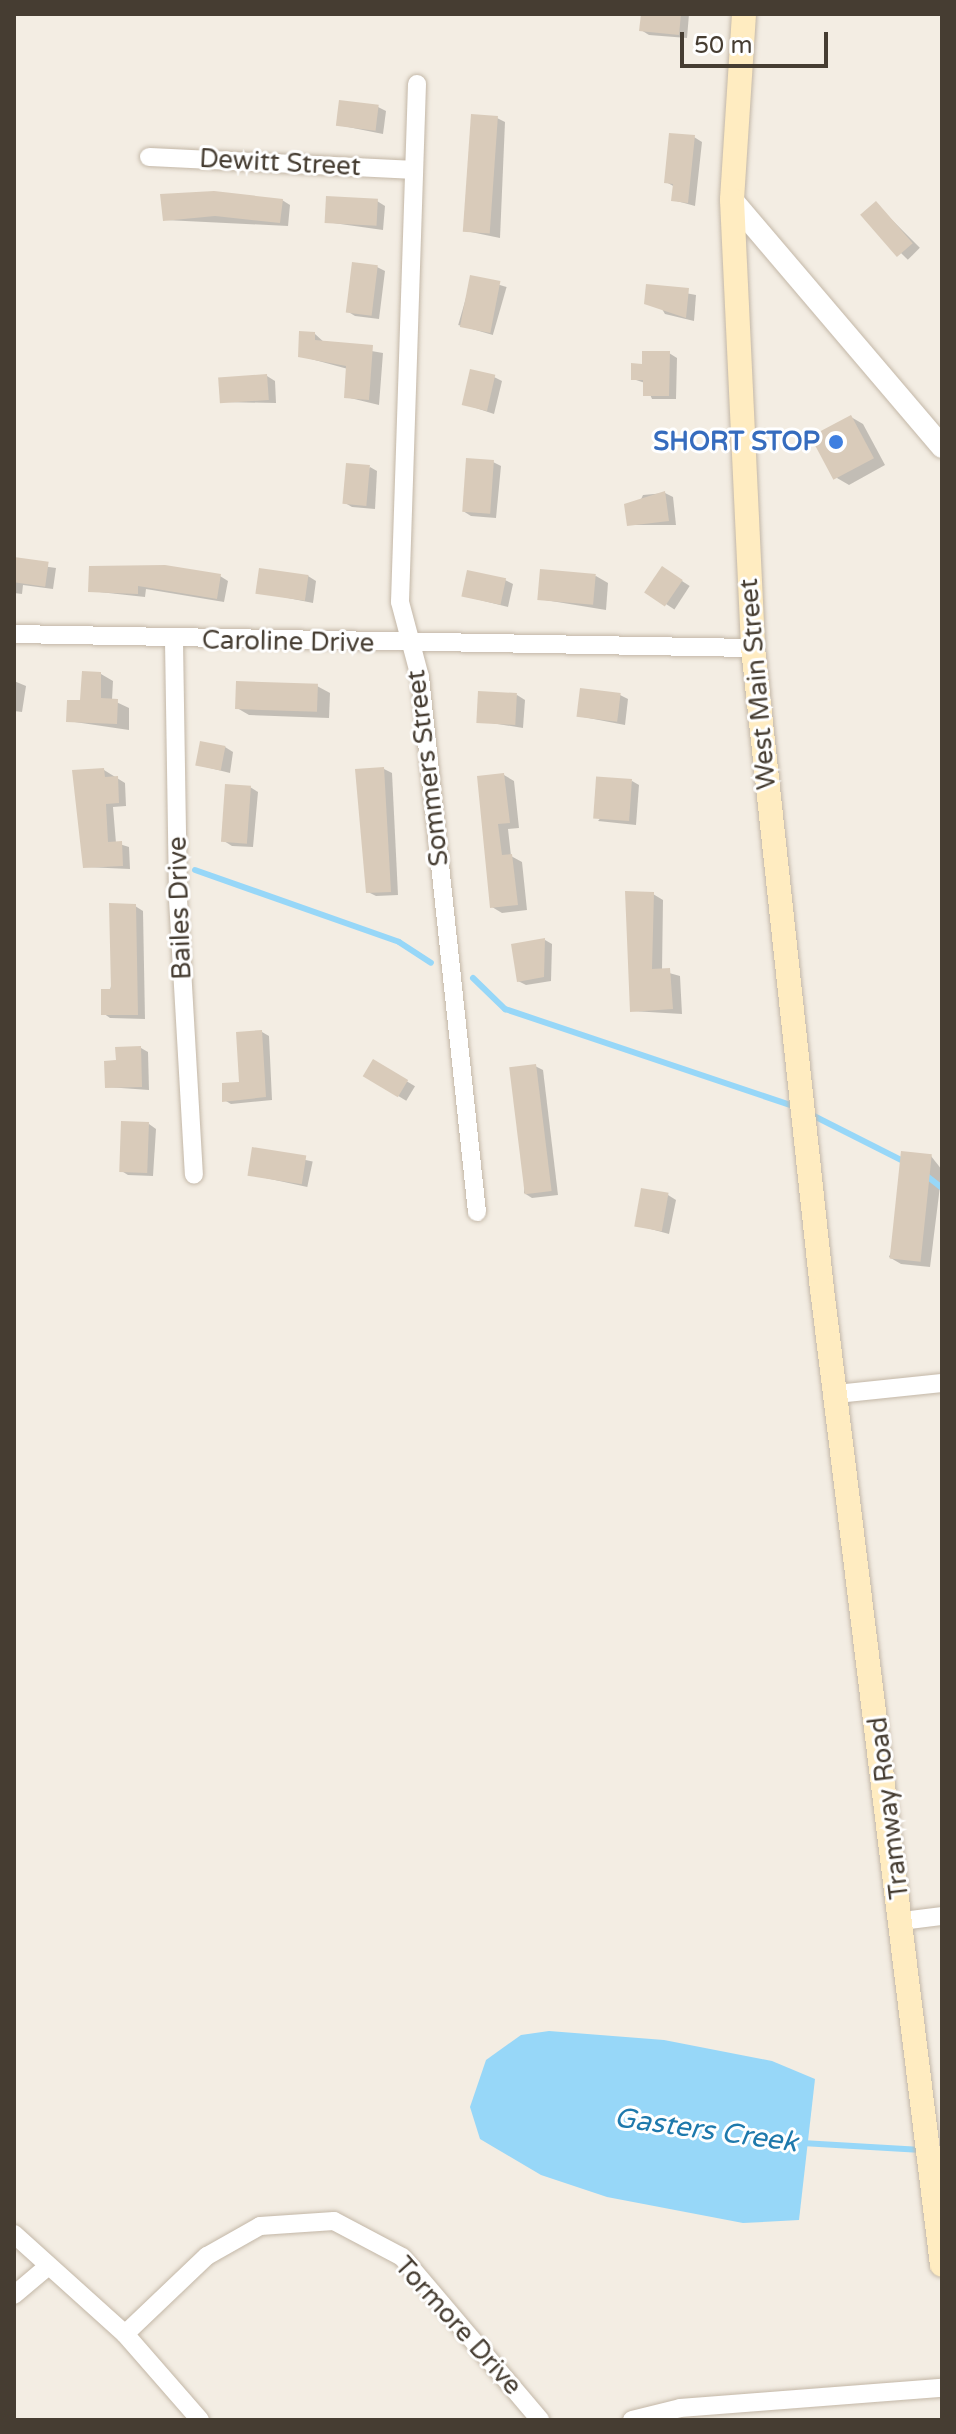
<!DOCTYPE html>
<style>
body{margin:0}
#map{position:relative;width:956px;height:2434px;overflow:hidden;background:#f3ede3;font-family:"Varela Round",sans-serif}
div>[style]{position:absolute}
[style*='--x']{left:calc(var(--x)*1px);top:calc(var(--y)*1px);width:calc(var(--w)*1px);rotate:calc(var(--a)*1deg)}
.water>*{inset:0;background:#97d7f8}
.shadow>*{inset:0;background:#0003;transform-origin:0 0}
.stream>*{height:6px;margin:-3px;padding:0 3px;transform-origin:3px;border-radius:3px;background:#97d7f8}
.building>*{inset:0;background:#d9cbba;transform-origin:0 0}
.roads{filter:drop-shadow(0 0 2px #c3b7a7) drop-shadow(0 0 2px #c3b7a7)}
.minor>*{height:18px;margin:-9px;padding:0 9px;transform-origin:9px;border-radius:9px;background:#fff}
.tertiary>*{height:22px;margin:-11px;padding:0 11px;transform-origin:11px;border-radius:11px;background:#fff}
.secondary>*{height:24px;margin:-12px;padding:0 12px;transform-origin:12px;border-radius:12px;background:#ffecc1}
.dots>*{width:22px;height:22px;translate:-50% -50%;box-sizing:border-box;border:4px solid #fff;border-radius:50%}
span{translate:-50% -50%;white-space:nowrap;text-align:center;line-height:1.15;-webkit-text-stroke:6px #fff;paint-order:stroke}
.street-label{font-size:26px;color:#463d32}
.shop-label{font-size:26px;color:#366cbe;font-weight:700}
.right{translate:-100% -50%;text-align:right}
.water-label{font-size:28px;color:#1e79ac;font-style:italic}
.frame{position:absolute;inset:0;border:16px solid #463d32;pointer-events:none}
.scale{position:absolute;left:680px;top:32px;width:148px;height:36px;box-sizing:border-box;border:4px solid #463d32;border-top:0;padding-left:10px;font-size:24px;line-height:28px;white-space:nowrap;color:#463d32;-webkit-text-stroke:6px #fff;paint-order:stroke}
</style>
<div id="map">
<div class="water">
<i style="clip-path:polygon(549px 2031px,664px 2040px,772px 2061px,815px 2079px,799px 2220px,743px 2223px,607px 2197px,541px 2175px,480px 2139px,470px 2107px,486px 2060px,521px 2035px)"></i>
</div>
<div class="shadow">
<i style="clip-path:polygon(643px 14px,689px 14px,687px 38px,649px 35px,641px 30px)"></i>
<i style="clip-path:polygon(378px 107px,386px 111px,383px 134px,338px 125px)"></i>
<i style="clip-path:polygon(497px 118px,505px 122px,500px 238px,466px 231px)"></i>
<i style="clip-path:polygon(694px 137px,702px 142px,695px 206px,673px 200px,675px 187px,666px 182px)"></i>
<i style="clip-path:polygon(282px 200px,290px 205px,288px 226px,165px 220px)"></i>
<i style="clip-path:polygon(377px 201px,385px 206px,383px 230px,326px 222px)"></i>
<i style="left:876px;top:204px;width:62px;height:17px;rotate:45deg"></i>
<i style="clip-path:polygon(377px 267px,385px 271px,379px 319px,355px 316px,347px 311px)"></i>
<i style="left:472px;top:277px;width:36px;height:50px;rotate:16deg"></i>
<i style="clip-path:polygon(648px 286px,696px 295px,694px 321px,665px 314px)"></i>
<i style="clip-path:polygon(315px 334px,325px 343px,383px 353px,379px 405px,346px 397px,348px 369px,300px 356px)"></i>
<i style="clip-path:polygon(669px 353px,677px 358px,676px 399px,652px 399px,645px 383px,633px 379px)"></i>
<i style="clip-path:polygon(267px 376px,275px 381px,276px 403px,221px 402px)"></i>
<i style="clip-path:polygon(494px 377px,502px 381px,494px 414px,464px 404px)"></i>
<i style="clip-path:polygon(851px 417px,863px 424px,885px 465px,849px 485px,837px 478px)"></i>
<i style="clip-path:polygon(493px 462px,501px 466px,496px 518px,471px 516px,463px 511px)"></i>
<i style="clip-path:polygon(370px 467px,377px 471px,375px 509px,352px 507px,345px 503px)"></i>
<i style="clip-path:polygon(665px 493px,673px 497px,676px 525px,629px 525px,643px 495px)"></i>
<i style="clip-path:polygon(14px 562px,56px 568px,53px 589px,23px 585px,22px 594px,14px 593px)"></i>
<i style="left:662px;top:568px;width:33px;height:28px;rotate:33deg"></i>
<i style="clip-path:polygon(220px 576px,228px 581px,224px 602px,146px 589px,145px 597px,90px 591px)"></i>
<i style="clip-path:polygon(308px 576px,316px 581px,313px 603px,258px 592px)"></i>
<i style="clip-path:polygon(596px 576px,608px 583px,606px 610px,539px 599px)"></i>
<i style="clip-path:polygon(505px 580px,513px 584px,508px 607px,464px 596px)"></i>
<i style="clip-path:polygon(101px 674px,113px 681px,112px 700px,129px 708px,129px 730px,68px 721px)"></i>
<i style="clip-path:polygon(14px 681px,26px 686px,22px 712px,14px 711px)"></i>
<i style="clip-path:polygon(317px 686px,330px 693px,329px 718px,249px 715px,237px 708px)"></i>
<i style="clip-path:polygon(517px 695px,525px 700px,523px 728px,479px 721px)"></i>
<i style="clip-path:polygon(620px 695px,628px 699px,625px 725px,578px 716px)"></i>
<i style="clip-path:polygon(225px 747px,233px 752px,230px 773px,198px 765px)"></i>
<i style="clip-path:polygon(384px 769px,392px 773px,398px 895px,376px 896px,368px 892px)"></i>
<i style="clip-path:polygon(104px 770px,125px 783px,126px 806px,113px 807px,116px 843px,129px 847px,130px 869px,85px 867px)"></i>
<i style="clip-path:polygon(504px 775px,514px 781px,519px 828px,508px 829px,511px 856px,522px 862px,527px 910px,502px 913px,492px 907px,479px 778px)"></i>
<i style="clip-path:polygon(632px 781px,639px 785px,636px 825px,598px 821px)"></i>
<i style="clip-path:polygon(250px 787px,258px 792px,253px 847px,232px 846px,224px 841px)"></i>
<i style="clip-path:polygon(653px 894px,663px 900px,662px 971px,680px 976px,682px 1014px,632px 1011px)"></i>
<i style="clip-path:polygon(135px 906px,143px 911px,145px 1019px,110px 1018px,103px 1013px)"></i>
<i style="clip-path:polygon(545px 940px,552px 944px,551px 981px,526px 985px,518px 981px)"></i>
<i style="clip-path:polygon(262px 1032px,269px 1036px,272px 1100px,231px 1104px,224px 1100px,241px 1084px)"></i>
<i style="clip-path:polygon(141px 1048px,148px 1052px,149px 1090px,107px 1087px,118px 1062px)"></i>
<i style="left:373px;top:1061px;width:49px;height:17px;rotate:31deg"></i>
<i style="clip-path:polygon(535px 1066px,543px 1070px,558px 1195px,532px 1198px,524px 1193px)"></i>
<i style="clip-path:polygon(149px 1124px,156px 1129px,153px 1176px,128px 1175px,120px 1170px)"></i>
<i style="left:254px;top:1149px;width:60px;height:26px;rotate:12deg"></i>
<i style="clip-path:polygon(931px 1156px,942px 1170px,930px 1267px,901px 1264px,889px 1257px)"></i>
<i style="clip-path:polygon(668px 1195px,676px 1200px,669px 1234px,636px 1225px)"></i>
</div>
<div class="stream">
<i style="--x:195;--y:870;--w:216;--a:19.4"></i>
<i style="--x:399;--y:942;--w:38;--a:33"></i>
<i style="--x:473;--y:978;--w:45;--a:44.1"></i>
<i style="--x:505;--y:1009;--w:307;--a:18.6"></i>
<i style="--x:810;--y:1114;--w:109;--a:26.8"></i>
<i style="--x:923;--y:1173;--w:24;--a:38"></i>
<i style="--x:802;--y:2143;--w:120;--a:3.3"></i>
</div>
<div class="building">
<i style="clip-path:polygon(641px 14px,681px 14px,679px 35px,639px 31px)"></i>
<i style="left:339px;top:100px;width:40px;height:26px;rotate:7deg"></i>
<i style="left:471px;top:114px;width:27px;height:118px;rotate:4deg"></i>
<i style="clip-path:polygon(669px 133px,695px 135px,688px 203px,671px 201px,673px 184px,664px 183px)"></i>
<i style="clip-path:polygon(214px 191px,283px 199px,280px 223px,215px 216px,163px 221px,160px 194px)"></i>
<i style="left:326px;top:196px;width:52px;height:27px;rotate:3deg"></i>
<i style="left:876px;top:201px;width:56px;height:21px;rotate:49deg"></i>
<i style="left:352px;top:262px;width:26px;height:51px;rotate:7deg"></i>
<i style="left:470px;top:275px;width:31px;height:53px;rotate:11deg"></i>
<i style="clip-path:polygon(646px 284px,689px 288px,686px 318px,644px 304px)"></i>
<i style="clip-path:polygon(299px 331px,315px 332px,315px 340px,373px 345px,369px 400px,344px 398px,346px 366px,298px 357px)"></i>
<i style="clip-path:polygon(642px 351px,670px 351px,669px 396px,643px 396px,643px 380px,631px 380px,631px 363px,642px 364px)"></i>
<i style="left:470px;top:369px;width:26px;height:37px;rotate:13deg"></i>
<i style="left:267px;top:374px;width:26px;height:49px;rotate:86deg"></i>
<i style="left:851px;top:415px;width:49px;height:46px;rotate:62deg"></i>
<i style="left:466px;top:458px;width:28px;height:54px;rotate:4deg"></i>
<i style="left:346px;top:463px;width:24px;height:41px;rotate:5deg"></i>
<i style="clip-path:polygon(665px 491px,669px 521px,627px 526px,624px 504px)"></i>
<i style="left:14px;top:557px;width:35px;height:25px;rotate:8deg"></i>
<i style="clip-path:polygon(165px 565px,221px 574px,217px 599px,138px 586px,138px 594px,88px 592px,89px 566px)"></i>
<i style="left:662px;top:566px;width:25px;height:32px;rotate:34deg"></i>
<i style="left:259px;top:568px;width:50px;height:26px;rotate:8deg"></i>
<i style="left:540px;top:569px;width:56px;height:31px;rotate:5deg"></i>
<i style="left:467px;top:570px;width:40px;height:27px;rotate:12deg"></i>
<i style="clip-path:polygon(82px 671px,101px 672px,101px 698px,118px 699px,117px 724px,66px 722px,67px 700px,80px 700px)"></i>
<i style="left:236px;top:681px;width:82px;height:28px;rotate:2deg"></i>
<i style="left:580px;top:688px;width:41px;height:29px;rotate:7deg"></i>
<i style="left:478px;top:691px;width:39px;height:32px;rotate:3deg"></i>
<i style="left:200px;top:741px;width:26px;height:25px;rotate:11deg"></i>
<i style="clip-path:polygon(384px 767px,391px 892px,366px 893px,355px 769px)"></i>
<i style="clip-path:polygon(104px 768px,105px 777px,118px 776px,119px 803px,106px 804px,108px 842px,122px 841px,123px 866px,83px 868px,72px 770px)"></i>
<i style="clip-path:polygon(504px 773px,510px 823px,498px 824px,502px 855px,512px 854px,518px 905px,490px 908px,477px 776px)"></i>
<i style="left:632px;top:779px;width:42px;height:36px;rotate:94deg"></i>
<i style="left:225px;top:784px;width:26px;height:58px;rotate:4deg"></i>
<i style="clip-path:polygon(625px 891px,654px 892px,652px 969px,670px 968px,673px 1009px,630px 1012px)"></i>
<i style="clip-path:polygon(109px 903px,136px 904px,138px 1015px,101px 1015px,101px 989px,111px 989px)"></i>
<i style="clip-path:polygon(545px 938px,544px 977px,517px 982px,511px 944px)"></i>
<i style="clip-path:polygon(262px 1030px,266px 1097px,222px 1102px,222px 1083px,239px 1082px,236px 1032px)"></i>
<i style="clip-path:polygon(141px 1046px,142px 1087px,105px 1088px,104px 1061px,116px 1060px,115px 1047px)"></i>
<i style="left:373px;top:1059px;width:41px;height:20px;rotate:31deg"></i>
<i style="left:536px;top:1064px;width:128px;height:27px;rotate:83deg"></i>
<i style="left:121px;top:1121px;width:28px;height:51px;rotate:2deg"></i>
<i style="left:252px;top:1147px;width:55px;height:29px;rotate:9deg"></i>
<i style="left:901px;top:1151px;width:31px;height:108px;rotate:6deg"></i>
<i style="left:641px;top:1188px;width:28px;height:39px;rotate:10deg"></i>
</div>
<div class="roads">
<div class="minor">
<i style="--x:417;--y:84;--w:518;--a:91.88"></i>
<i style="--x:400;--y:602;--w:78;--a:75.1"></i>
<i style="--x:420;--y:677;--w:538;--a:83.92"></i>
<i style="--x:149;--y:157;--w:263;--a:2.8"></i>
<i style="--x:14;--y:634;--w:739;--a:1.09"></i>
<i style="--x:174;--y:641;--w:258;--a:89.1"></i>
<i style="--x:178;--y:899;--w:276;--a:86.7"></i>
<i style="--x:836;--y:1394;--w:107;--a:-5.9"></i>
<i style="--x:902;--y:1921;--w:40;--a:-7.1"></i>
<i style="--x:14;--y:2234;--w:149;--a:42"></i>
<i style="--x:125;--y:2334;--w:114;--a:48.9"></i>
<i style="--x:14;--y:2295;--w:42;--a:-40.2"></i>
<i style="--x:125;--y:2334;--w:113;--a:-43.6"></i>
<i style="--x:207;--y:2256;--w:61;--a:-29.5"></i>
<i style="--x:260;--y:2226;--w:74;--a:-3.9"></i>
<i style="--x:334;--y:2221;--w:77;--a:27.9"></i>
<i style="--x:402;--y:2257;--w:214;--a:49.7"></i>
<i style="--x:632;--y:2420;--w:49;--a:-14"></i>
<i style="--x:680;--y:2408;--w:263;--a:-4.4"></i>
</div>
<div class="tertiary">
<i style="--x:732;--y:200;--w:324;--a:49.6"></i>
</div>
<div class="secondary">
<i style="--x:744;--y:14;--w:186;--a:93.7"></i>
<i style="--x:732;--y:200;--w:448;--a:87.3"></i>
<i style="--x:753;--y:648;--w:645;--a:83.86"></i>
<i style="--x:822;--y:1289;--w:983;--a:82.99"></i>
</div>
</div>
<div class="dots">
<i style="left:836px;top:442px;background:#3f7fe0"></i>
</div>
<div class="street-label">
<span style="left:280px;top:163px;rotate:3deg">Dewitt Street</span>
<span style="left:288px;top:642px;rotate:1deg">Caroline Drive</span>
<span style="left:758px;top:684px;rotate:-95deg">West Main Street</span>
<span style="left:428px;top:768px;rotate:-97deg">Sommers Street</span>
<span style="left:180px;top:908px;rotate:-92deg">Bailes Drive</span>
<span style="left:889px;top:1808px;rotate:-97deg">Tramway Road</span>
<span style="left:458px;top:2326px;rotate:48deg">Tormore Drive</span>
</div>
<div class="shop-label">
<span class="right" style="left:820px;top:442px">SHORT STOP</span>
</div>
<div class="water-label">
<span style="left:706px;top:2130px;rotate:8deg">Gasters Creek</span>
</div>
<div class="frame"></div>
<div class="scale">50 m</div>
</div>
